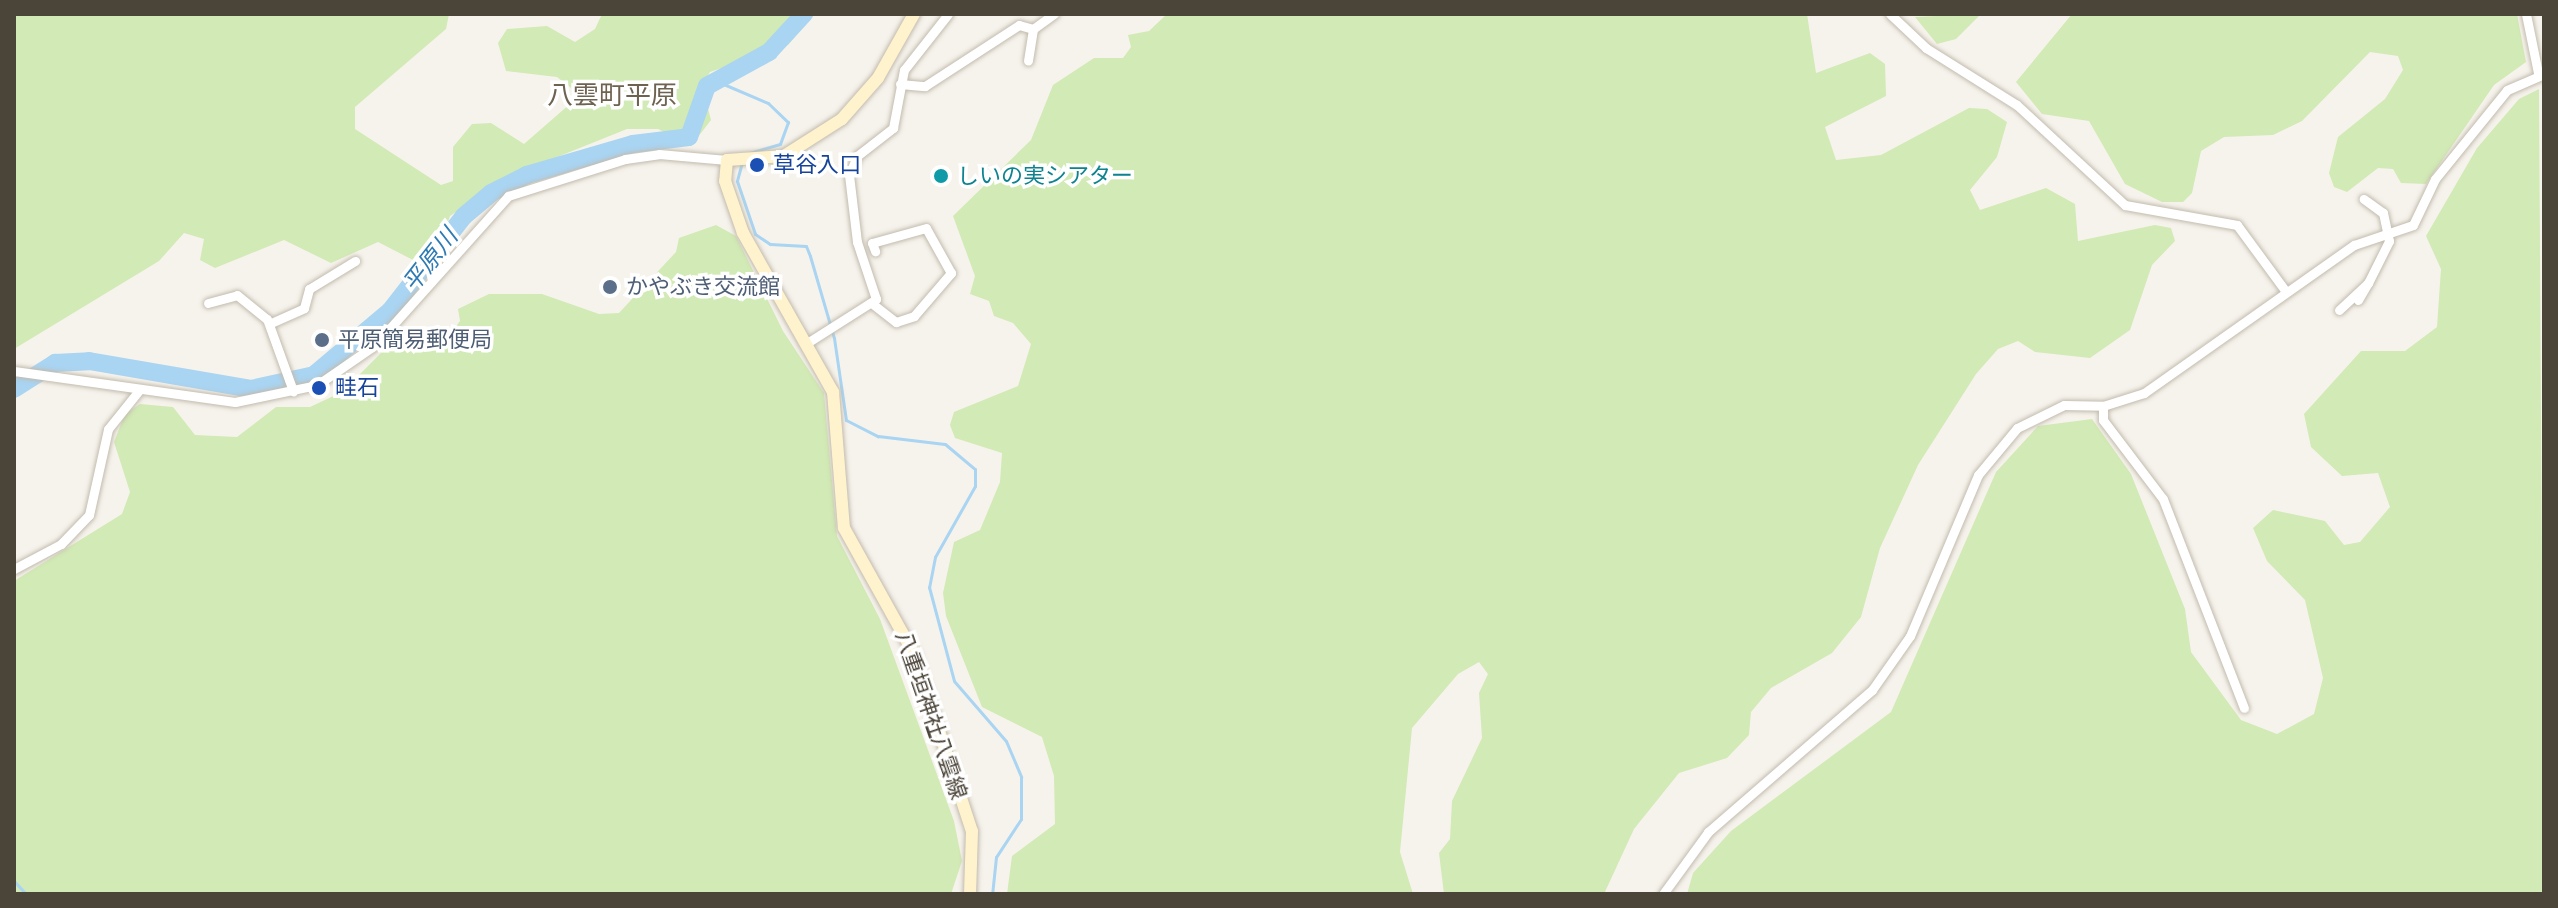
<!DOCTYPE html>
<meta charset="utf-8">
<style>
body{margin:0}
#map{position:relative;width:2558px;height:908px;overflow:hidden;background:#f6f3ec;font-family:Raleway,"Noto Sans JP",sans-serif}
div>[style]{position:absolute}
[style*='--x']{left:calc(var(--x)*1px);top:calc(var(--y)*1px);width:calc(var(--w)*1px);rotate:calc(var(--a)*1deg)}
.green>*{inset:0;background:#d2eab5}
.stream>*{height:3px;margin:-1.5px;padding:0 1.5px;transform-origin:1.5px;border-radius:1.5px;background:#a9d4f2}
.river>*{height:18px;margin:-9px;padding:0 9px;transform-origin:9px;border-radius:9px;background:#a9d4f2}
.roads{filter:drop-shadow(0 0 2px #c2bbae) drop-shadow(0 0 2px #c2bbae)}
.minor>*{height:9px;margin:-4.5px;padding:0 4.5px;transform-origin:4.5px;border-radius:4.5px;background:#fff}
.secondary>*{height:12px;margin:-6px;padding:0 6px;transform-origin:6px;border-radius:6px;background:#fff3cd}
.dots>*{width:22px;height:22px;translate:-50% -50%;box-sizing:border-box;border:4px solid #fff;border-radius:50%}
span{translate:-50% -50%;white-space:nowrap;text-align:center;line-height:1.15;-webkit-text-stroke:7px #fff;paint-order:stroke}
.transit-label{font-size:22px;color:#164399}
.left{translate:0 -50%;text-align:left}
.culture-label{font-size:22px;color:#0d838f}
.service-label{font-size:22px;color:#4e5e75}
.street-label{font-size:22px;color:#4b4439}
.water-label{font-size:24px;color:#2e7ab2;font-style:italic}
.quarter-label{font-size:26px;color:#6e6250}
.frame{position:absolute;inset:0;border:16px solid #4b4439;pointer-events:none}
</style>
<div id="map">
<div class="green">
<i style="clip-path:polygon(14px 14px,449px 14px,446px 29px,355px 107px,355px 129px,441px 185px,453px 181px,453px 147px,472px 124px,491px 123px,524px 144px,571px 103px,571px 88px,557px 77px,506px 71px,498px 43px,507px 29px,547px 26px,575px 42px,595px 29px,602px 14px,815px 14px,788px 45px,710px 72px,702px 86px,711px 120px,691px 146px,658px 129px,627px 129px,505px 178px,450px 216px,440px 246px,413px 260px,378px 242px,331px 263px,284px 240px,215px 268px,200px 260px,204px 239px,184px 233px,159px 261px,14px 349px)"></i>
<i style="clip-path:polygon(1167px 14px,1807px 14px,1816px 73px,1870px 53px,1885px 64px,1886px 96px,1825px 127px,1836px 160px,1881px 155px,1969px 108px,1987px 109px,2007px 122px,1997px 157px,1970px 190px,1980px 210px,2046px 188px,2075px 204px,2078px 241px,2155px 225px,2171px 228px,2175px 241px,2152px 265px,2130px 330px,2090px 358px,2035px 352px,2018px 341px,1998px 349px,1976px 374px,1918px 465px,1880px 548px,1861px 617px,1832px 653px,1771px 688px,1751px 712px,1749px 735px,1727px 758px,1679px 773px,1634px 829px,1604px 894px,1444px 894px,1439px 853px,1450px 839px,1452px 801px,1482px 738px,1479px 693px,1488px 674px,1479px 662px,1458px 674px,1412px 728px,1400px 852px,1413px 894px,1007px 894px,1012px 856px,1055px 824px,1054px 776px,1042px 737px,982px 707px,946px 616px,943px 593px,954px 542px,980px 530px,1000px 482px,1002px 453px,955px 438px,950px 425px,954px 412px,1018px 386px,1031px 344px,1013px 323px,994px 316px,989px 301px,970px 294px,975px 276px,953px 216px,1031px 140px,1053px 85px,1094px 58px,1123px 58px,1131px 47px,1128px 35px,1149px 31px)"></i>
<i style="clip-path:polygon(1981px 14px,1956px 39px,1937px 44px,1915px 17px)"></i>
<i style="clip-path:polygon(2072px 14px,2517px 14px,2526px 62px,2494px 85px,2426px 184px,2401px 183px,2393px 169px,2378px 168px,2347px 192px,2334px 187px,2329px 173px,2338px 137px,2385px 99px,2403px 70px,2398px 56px,2370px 52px,2302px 121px,2273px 135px,2224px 137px,2201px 151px,2192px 193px,2183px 202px,2162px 202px,2125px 184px,2089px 121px,2042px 114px,2016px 82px)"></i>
<i style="clip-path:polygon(2539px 89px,2544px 894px,1687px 894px,1693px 873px,1731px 831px,1891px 712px,1996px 472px,2038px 426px,2092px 419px,2131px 474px,2185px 609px,2191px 652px,2241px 720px,2277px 734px,2314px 714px,2323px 678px,2305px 600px,2267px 561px,2253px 528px,2273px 510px,2325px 521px,2344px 545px,2360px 542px,2390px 507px,2378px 473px,2342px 476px,2311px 447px,2304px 414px,2361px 351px,2405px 351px,2437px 327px,2441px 269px,2426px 236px,2477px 148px,2519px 99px)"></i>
<i style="clip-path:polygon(716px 225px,736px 236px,783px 331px,824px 393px,837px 536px,880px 619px,954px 821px,962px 861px,951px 894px,14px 894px,14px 581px,122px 514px,130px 492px,114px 442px,125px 414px,140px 404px,173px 407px,195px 435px,237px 437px,276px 407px,310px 407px,340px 393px,352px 399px,358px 376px,386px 348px,420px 332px,446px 340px,460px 321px,458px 309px,489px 294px,542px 294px,599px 314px,619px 313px,676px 252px,679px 238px)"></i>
</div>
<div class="stream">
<i style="--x:714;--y:80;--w:59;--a:23.1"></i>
<i style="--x:768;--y:103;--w:28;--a:44"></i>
<i style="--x:788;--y:122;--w:23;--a:110"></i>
<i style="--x:780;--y:144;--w:32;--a:164"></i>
<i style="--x:742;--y:162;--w:20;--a:105"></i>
<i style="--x:737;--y:181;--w:56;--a:71.2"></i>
<i style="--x:755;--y:234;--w:18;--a:34"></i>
<i style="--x:770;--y:244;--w:36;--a:3"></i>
<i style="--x:806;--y:246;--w:11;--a:68"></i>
<i style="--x:810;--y:256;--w:85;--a:73.7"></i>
<i style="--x:834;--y:338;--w:83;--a:81.7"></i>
<i style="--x:846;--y:420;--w:36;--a:27"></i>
<i style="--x:878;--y:436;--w:67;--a:6.8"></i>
<i style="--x:945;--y:444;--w:39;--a:40"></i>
<i style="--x:975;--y:469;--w:17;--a:90"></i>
<i style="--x:975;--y:486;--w:81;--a:119.4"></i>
<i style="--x:935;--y:557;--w:31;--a:101"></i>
<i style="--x:929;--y:587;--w:97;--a:75.1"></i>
<i style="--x:954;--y:681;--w:79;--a:49.1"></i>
<i style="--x:1006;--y:741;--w:39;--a:67"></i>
<i style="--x:1021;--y:777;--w:42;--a:90"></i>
<i style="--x:1021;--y:819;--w:45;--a:123.3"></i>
<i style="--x:996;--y:857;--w:37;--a:96"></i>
<i style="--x:14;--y:881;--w:18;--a:47"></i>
</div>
<div class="river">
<i style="--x:14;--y:389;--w:49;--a:-32.4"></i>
<i style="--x:55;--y:363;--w:34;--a:-3"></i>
<i style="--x:89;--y:361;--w:164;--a:9.8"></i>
<i style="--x:251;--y:389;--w:65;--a:-12.5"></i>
<i style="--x:314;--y:375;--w:99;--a:-40.1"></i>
<i style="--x:390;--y:311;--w:120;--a:-52.1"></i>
<i style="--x:464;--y:216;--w:35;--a:-40"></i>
<i style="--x:491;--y:193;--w:40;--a:-26.6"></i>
<i style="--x:527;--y:175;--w:110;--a:-16.3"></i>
<i style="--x:633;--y:144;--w:56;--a:-7.1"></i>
<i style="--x:689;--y:137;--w:54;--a:-70.6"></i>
<i style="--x:707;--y:86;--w:71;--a:-28.7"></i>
<i style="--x:769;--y:52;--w:52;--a:-47.4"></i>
</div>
<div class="roads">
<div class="minor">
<i style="--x:1890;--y:14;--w:50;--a:43.4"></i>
<i style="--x:1926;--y:48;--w:107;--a:32.1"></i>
<i style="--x:2017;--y:105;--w:147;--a:42.8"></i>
<i style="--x:2125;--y:205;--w:114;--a:10.1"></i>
<i style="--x:2237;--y:225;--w:79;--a:53.7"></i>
<i style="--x:2526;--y:14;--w:60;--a:78.5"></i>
<i style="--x:1033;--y:29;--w:26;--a:-36"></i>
<i style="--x:900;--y:84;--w:25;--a:5"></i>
<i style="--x:925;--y:86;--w:112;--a:-33"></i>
<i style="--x:1019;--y:25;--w:15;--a:16"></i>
<i style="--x:1033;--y:29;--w:32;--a:99"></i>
<i style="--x:2358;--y:300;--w:20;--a:-60"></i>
<i style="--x:208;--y:303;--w:30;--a:-15"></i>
<i style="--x:237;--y:295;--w:38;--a:39"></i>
<i style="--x:267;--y:319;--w:77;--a:70.1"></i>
<i style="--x:874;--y:305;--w:28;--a:38"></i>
<i style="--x:896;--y:322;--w:19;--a:-18"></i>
<i style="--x:914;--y:316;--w:57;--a:-49.3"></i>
<i style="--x:951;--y:273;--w:51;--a:-119.1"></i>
<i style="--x:926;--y:228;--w:56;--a:164.5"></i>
<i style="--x:872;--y:243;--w:9;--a:69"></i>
<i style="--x:2339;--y:310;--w:40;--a:-43"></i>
<i style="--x:2368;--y:283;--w:47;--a:-63.4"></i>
<i style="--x:2389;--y:241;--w:29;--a:-102"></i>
<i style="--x:2383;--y:213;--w:24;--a:-144"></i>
<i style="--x:271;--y:323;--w:36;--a:-24"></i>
<i style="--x:304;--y:308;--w:20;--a:-75"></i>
<i style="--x:309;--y:289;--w:54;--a:-31.3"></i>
<i style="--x:807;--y:343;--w:82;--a:-32.5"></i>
<i style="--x:876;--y:299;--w:60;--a:-108.4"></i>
<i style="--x:857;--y:242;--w:67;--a:-96.8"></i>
<i style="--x:849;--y:175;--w:21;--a:-67"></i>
<i style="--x:857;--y:156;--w:46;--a:-37.9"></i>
<i style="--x:893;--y:128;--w:59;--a:-79.3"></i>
<i style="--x:904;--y:70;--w:71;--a:-51.8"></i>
<i style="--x:14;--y:371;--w:223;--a:8"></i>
<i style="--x:235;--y:402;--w:84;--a:-11.7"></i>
<i style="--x:317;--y:385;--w:70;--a:-34.6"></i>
<i style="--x:375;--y:345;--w:200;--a:-48.2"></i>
<i style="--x:508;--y:196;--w:123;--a:-17.5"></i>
<i style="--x:625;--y:159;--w:34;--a:-8"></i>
<i style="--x:659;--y:154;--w:68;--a:5"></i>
<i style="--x:2103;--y:406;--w:14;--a:90"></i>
<i style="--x:2103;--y:420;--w:99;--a:52.8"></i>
<i style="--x:2163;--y:499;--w:224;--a:68.8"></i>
<i style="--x:14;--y:569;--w:53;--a:-28"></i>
<i style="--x:61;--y:544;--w:40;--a:-46"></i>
<i style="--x:89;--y:515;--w:88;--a:-77.5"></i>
<i style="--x:108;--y:429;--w:51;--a:-51.3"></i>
<i style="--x:1663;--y:894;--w:77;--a:-54"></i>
<i style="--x:1708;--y:832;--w:217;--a:-40.9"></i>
<i style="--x:1872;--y:690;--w:66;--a:-54.9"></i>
<i style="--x:1910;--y:636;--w:175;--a:-67.1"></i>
<i style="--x:1978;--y:475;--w:61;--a:-50.3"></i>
<i style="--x:2017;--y:428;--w:52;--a:-26.1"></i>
<i style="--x:2064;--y:405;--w:39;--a:1"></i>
<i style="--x:2103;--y:406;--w:43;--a:-17.6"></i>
<i style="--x:2144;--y:393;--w:257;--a:-35.2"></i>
<i style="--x:2354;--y:245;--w:62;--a:-18.7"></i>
<i style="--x:2413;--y:225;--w:51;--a:-64.4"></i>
<i style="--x:2435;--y:179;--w:114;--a:-51"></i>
<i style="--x:2507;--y:90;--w:40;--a:-23.4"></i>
</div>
<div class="secondary">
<i style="--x:914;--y:14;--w:73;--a:119.4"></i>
<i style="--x:878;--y:78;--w:55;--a:131.3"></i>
<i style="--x:842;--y:119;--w:69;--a:147.5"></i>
<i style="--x:784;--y:156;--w:57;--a:176"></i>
<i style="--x:727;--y:160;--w:21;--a:95"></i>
<i style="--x:725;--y:181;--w:55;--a:70.9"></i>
<i style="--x:743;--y:233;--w:183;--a:60.5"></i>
<i style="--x:833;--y:392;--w:136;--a:85.4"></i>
<i style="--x:844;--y:528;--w:144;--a:60.9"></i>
<i style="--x:914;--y:654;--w:186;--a:71.9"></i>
<i style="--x:972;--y:831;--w:63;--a:91.8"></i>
</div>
</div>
<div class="dots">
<i style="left:757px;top:165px;background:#1a4fb4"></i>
<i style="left:941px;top:176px;background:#0f9aa8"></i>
<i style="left:610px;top:287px;background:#5c6f8a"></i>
<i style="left:322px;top:340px;background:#5c6f8a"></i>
<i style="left:319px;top:388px;background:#1a4fb4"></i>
</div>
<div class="transit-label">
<span class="left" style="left:773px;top:165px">草谷入口</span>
<span class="left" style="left:335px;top:388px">畦石</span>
</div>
<div class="culture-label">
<span class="left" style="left:957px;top:176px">しいの実シアター</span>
</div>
<div class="service-label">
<span class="left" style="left:626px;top:287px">かやぶき交流館</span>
<span class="left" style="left:338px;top:340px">平原簡易郵便局</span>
</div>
<div class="street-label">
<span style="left:931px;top:715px;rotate:71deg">八重垣神社八雲線</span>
</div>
<div class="water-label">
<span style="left:430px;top:260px;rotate:-52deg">平原川</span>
</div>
<div class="quarter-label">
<span style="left:612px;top:96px">八雲町平原</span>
</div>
<div class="frame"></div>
</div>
